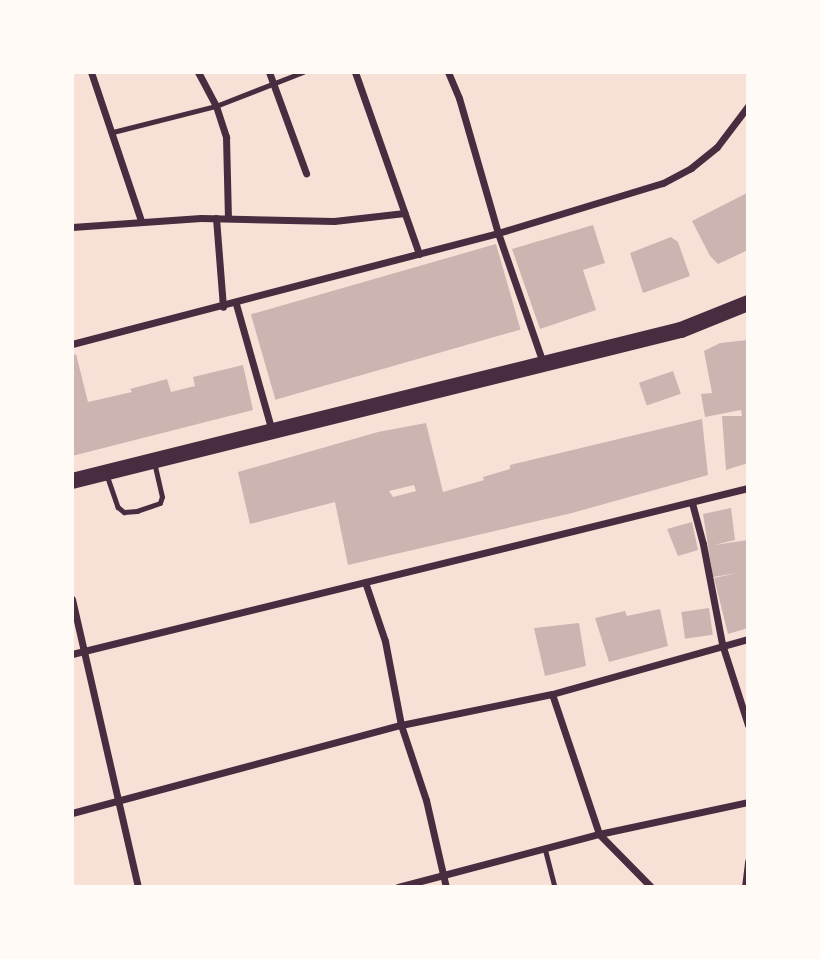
<!DOCTYPE html>
<style>
body{margin:0}
#map{position:relative;width:820px;height:959px;overflow:hidden;background:#f7e1d7;font-family:Lato,sans-serif}
div>[style]{position:absolute}
[style*='--x']{left:calc(var(--x)*1px);top:calc(var(--y)*1px);width:calc(var(--w)*1px);rotate:calc(var(--a)*1deg)}
.building>*{inset:0;background:#ccb4b1;transform-origin:0 0}
.service>*{height:4.5px;margin:-2.25px;padding:0 2.25px;transform-origin:2.25px;border-radius:2.25px;background:#4a2c40}
.minor>*{height:7px;margin:-3.5px;padding:0 3.5px;transform-origin:3.5px;border-radius:3.5px;background:#4a2c40}
.primary>*{height:16px;margin:-8px;padding:0 8px;transform-origin:8px;border-radius:8px;background:#4a2c40}
span{translate:-50% -50%;white-space:nowrap;text-align:center;line-height:1.15;-webkit-text-stroke:7px #fffaf5;paint-order:stroke}
.frame{position:absolute;inset:0;border:74px solid #fffaf5;pointer-events:none}
</style>
<div id="map">
<div class="building">
<i style="clip-path:polygon(747px 193px,748px 250px,718px 264px,710px 256px,692px 221px)"></i>
<i style="clip-path:polygon(593px 225px,605px 263px,583px 270px,596px 310px,540px 329px,512px 249px)"></i>
<i style="clip-path:polygon(671px 237px,678px 242px,690px 276px,643px 293px,630px 253px)"></i>
<i style="left:496px;top:244px;width:89px;height:255px;rotate:74deg"></i>
<i style="clip-path:polygon(748px 340px,748px 463px,726px 470px,722px 416px,742px 416px,741px 410px,705px 417px,701px 394px,712px 393px,704px 351px,720px 343px)"></i>
<i style="clip-path:polygon(76px 354px,88px 402px,132px 392px,130px 389px,167px 379px,171px 392px,195px 386px,193px 377px,243px 365px,253px 410px,72px 456px,72px 356px)"></i>
<i style="left:673px;top:371px;width:24px;height:36px;rotate:71deg"></i>
<i style="clip-path:polygon(evenodd,702px 419px,708px 475px,572px 513px,348px 565px,335px 502px,250px 524px,238px 472px,378px 432px,426px 423px,443px 492px,484px 480px,483px 477px,510px 469px,510px 465px,702px 419px,414px 485px,416px 491px,393px 497px,389px 491px,414px 485px)"></i>
<i style="clip-path:polygon(731px 508px,735px 540px,714px 545px,748px 540px,748px 628px,728px 634px,714px 578px,738px 573px,713px 577px,703px 514px)"></i>
<i style="clip-path:polygon(692px 522px,698px 550px,678px 556px,667px 529px)"></i>
<i style="left:709px;top:608px;width:27px;height:28px;rotate:82deg"></i>
<i style="clip-path:polygon(660px 609px,668px 646px,609px 662px,595px 618px,625px 611px,627px 616px)"></i>
<i style="clip-path:polygon(579px 623px,586px 666px,545px 676px,534px 628px)"></i>
</div>
<div class="service">
<i style="--x:113;--y:132;--w:106;--a:-14.2"></i>
<i style="--x:216;--y:106;--w:93;--a:-21.3"></i>
<i style="--x:107;--y:475;--w:34;--a:71"></i>
<i style="--x:118;--y:507;--w:8;--a:40"></i>
<i style="--x:124;--y:512;--w:13;--a:-4"></i>
<i style="--x:137;--y:511;--w:24;--a:-19"></i>
<i style="--x:160;--y:503;--w:6;--a:-72"></i>
<i style="--x:162;--y:497;--w:35;--a:-103"></i>
<i style="--x:545;--y:848;--w:40;--a:75.6"></i>
</div>
<div class="minor">
<i style="--x:91;--y:72;--w:157;--a:71.4"></i>
<i style="--x:198;--y:72;--w:38;--a:62"></i>
<i style="--x:216;--y:106;--w:33;--a:72"></i>
<i style="--x:226;--y:137;--w:81;--a:88.6"></i>
<i style="--x:269;--y:72;--w:108;--a:69.9"></i>
<i style="--x:355;--y:72;--w:193;--a:70.6"></i>
<i style="--x:448;--y:72;--w:28;--a:67"></i>
<i style="--x:459;--y:98;--w:141;--a:73.9"></i>
<i style="--x:498;--y:233;--w:138;--a:70.9"></i>
<i style="--x:216;--y:218;--w:89;--a:85.5"></i>
<i style="--x:72;--y:227;--w:129;--a:-4"></i>
<i style="--x:201;--y:218;--w:133;--a:1.3"></i>
<i style="--x:334;--y:221;--w:71;--a:-6.4"></i>
<i style="--x:236;--y:304;--w:132;--a:74.2"></i>
<i style="--x:72;--y:344;--w:440;--a:-14.6"></i>
<i style="--x:498;--y:233;--w:172;--a:-16.9"></i>
<i style="--x:663;--y:183;--w:32;--a:-28"></i>
<i style="--x:691;--y:168;--w:33;--a:-39"></i>
<i style="--x:717;--y:147;--w:51;--a:-52.9"></i>
<i style="--x:692;--y:503;--w:42;--a:75"></i>
<i style="--x:703;--y:544;--w:102;--a:79.2"></i>
<i style="--x:722;--y:644;--w:85;--a:72.2"></i>
<i style="--x:365;--y:582;--w:62;--a:71.3"></i>
<i style="--x:385;--y:641;--w:86;--a:79.2"></i>
<i style="--x:401;--y:725;--w:79;--a:71.6"></i>
<i style="--x:426;--y:800;--w:89;--a:77.1"></i>
<i style="--x:72;--y:599;--w:295;--a:77.1"></i>
<i style="--x:72;--y:654;--w:696;--a:-13.8"></i>
<i style="--x:552;--y:694;--w:148;--a:71.4"></i>
<i style="--x:599;--y:834;--w:74;--a:45.5"></i>
<i style="--x:72;--y:813;--w:341;--a:-15"></i>
<i style="--x:401;--y:725;--w:154;--a:-11.6"></i>
<i style="--x:552;--y:694;--w:204;--a:-15.7"></i>
<i style="--x:398;--y:887;--w:208;--a:-14.8"></i>
<i style="--x:599;--y:834;--w:152;--a:-12.1"></i>
<i style="--x:745;--y:887;--w:26;--a:-83"></i>
</div>
<div class="primary">
<i style="--x:72;--y:481;--w:627;--a:-13.93"></i>
<i style="--x:681;--y:330;--w:72;--a:-21.9"></i>
</div>
<div class="frame"></div>
</div>
